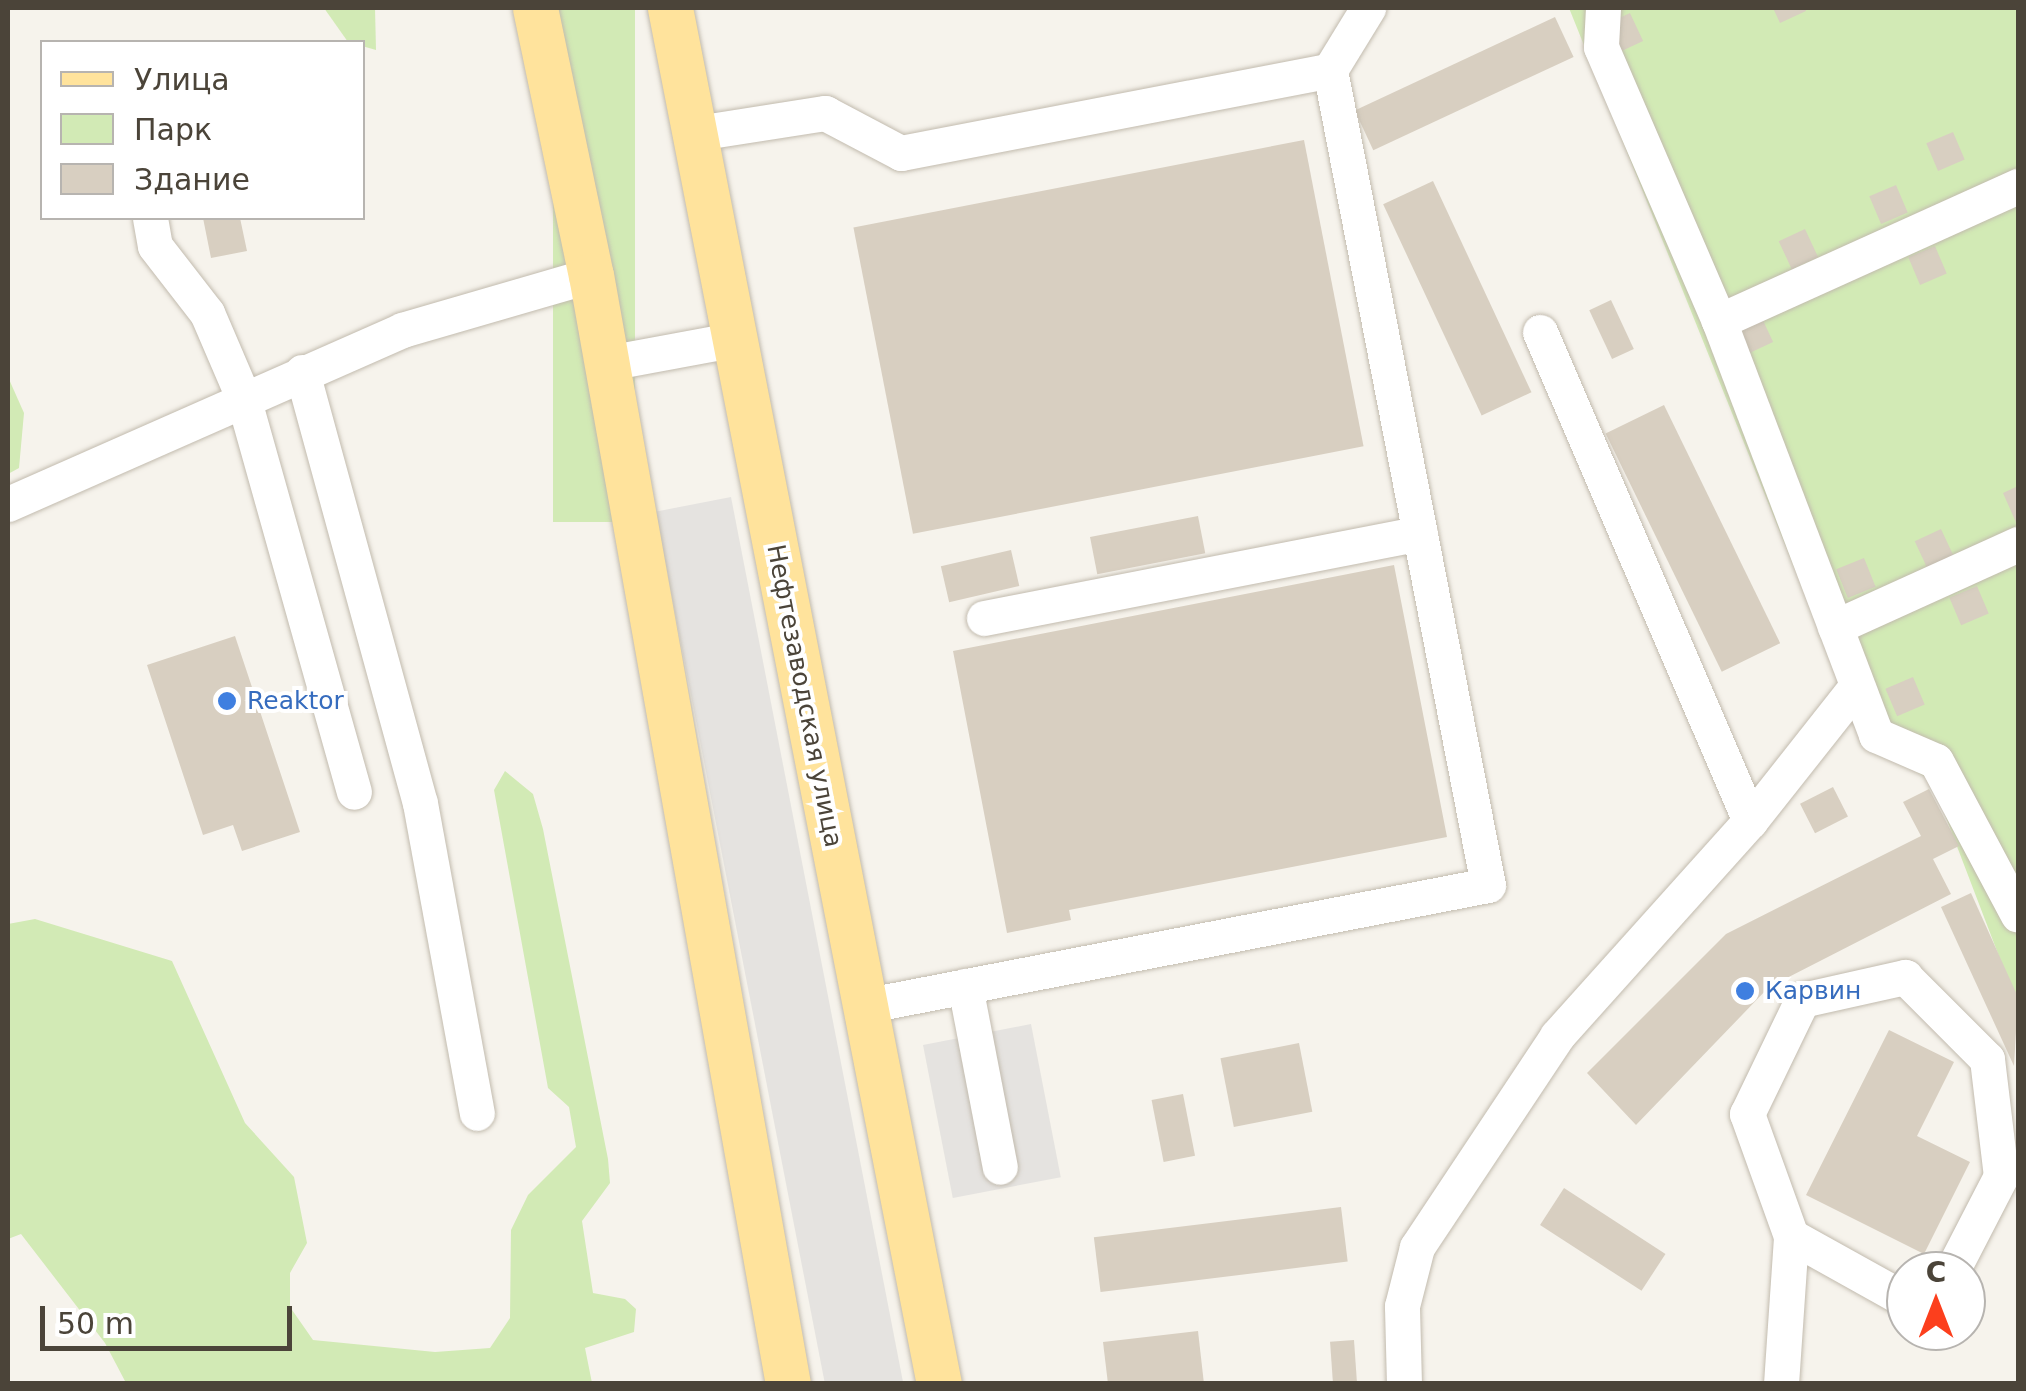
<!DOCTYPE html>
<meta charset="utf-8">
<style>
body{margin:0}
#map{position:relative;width:2026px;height:1391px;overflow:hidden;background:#f6f3ec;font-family:"DejaVu Sans",sans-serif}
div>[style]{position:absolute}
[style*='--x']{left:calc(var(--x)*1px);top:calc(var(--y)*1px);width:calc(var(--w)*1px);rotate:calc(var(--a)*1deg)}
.green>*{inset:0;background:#d2eab5;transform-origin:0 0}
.parking>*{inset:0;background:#e5e3e0;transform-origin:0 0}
.building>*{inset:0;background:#d8cfc1;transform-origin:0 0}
.roads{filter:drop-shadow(0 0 2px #c2bbae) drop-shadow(0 0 2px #c2bbae)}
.minor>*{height:35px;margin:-17.5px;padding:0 17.5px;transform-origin:17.5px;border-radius:17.5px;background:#fff}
.major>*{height:45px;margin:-22.5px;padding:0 22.5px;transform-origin:22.5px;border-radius:22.5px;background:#ffe39c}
.dots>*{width:28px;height:28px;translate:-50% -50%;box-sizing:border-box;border:5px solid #fff;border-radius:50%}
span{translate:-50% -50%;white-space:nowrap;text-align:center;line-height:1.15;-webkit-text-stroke:8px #fff;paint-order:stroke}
.street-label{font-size:25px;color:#4b4439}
.shop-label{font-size:25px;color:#366cbe}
.left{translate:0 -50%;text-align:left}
.frame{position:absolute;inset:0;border:10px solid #4b4439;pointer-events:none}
.legend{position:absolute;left:40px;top:40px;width:325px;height:180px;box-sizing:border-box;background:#fff;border:2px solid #b7b4b0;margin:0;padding:12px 18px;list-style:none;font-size:30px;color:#4b4439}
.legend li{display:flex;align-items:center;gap:20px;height:50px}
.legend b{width:50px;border:2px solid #b7b4b0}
.north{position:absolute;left:1886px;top:1251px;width:100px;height:100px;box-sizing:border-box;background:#fff;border:2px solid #b7b4b0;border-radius:50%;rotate:0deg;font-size:28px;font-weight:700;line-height:40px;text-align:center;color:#4b4439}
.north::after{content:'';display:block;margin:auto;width:35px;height:45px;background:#fc3f1d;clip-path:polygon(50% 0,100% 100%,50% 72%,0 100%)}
.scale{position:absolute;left:40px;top:1306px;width:252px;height:45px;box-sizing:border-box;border:5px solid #4b4439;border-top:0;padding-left:12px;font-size:30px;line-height:35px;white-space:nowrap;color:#4b4439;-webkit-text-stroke:8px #fff;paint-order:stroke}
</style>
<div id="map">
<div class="green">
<i style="clip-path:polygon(324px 8px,375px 8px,376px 50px,348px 42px)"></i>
<i style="left:553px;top:8px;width:82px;height:514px"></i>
<i style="clip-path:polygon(1569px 8px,2018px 8px,2018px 1006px,1932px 781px,1864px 741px)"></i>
<i style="clip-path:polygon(8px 377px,24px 413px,19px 468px,8px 474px)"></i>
<i style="clip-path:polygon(505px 771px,533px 794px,543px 829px,608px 1159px,610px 1183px,582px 1221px,593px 1293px,625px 1299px,636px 1309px,634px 1332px,585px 1348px,592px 1383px,126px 1383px,105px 1343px,21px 1234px,8px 1239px,8px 924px,35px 919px,172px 961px,245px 1123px,294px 1177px,307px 1243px,290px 1273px,290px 1307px,313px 1340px,435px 1352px,490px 1348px,510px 1318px,511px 1230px,528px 1195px,576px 1147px,569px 1107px,548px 1088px,494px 790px)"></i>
</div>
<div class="parking">
<i style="left:731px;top:497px;width:903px;height:77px;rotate:79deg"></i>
<i style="left:1031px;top:1024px;width:156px;height:110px;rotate:79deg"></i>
</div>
<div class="building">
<i style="clip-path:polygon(1773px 8px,1805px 8px,1806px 11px,1780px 23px)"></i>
<i style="left:1630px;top:13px;width:31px;height:29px;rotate:65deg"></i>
<i style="left:1555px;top:17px;width:44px;height:221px;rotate:65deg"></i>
<i style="left:1953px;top:132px;width:30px;height:29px;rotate:67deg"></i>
<i style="left:1304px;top:140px;width:312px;height:459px;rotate:79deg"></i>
<i style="left:1433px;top:181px;width:233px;height:55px;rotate:65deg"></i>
<i style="left:1896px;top:185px;width:30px;height:29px;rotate:67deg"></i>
<i style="clip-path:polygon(203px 218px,240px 218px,247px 251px,211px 258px)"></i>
<i style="left:1805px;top:229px;width:31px;height:29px;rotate:65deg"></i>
<i style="left:1935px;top:246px;width:30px;height:29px;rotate:67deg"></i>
<i style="left:1611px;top:300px;width:54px;height:24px;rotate:65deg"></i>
<i style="left:1760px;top:314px;width:31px;height:29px;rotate:65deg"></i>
<i style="left:1664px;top:405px;width:265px;height:65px;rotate:64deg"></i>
<i style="clip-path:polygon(2018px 486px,2018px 527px,2003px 493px)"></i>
<i style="left:1198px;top:516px;width:38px;height:110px;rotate:79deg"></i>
<i style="left:1941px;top:529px;width:31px;height:29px;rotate:65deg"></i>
<i style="left:1011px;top:550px;width:37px;height:72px;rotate:77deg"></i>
<i style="left:1864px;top:558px;width:31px;height:30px;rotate:68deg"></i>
<i style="clip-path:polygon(1394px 565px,1447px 837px,1069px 910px,1071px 920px,1007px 933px,953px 651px)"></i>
<i style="left:1977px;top:586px;width:30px;height:30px;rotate:67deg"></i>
<i style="clip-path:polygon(235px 636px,300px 832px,242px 851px,233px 825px,203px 835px,147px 665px)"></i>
<i style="left:1913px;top:677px;width:30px;height:30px;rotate:67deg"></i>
<i style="left:1833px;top:787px;width:33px;height:37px;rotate:63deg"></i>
<i style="clip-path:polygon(1929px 789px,1959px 846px,1933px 859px,1951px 894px,1769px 987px,1636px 1125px,1587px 1073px,1726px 934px,1921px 836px,1903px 802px)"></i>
<i style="clip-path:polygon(1971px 893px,2018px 997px,2014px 1066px,1941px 907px)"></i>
<i style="clip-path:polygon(1889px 1030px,1954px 1062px,1917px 1136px,1970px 1162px,1924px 1254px,1806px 1195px)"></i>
<i style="left:1299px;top:1043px;width:70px;height:80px;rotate:79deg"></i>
<i style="left:1183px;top:1094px;width:63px;height:32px;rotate:79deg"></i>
<i style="left:1564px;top:1188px;width:121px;height:44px;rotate:33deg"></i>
<i style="left:1341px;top:1207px;width:55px;height:249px;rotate:83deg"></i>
<i style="clip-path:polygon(1198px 1331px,1204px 1384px,1108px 1384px,1103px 1342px)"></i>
<i style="left:1354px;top:1340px;width:44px;height:24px;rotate:86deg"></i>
</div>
<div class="roads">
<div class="minor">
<i style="--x:1603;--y:8;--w:39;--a:93"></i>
<i style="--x:1601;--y:47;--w:298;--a:66.7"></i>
<i style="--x:1719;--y:321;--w:443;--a:69.2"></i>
<i style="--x:1876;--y:735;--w:65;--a:23.4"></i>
<i style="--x:1936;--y:761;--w:174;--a:62"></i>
<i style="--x:1330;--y:70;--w:73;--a:-58.5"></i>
<i style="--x:697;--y:133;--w:130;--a:-8.9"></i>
<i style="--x:825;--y:113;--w:86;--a:27.8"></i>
<i style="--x:901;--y:153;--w:437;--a:-10.9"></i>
<i style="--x:1330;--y:70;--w:830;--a:79.03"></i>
<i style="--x:1488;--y:885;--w:637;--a:169.04"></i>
<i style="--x:150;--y:218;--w:28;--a:80"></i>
<i style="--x:155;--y:246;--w:85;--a:52.2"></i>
<i style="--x:207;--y:313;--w:91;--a:66.8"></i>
<i style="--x:243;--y:397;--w:410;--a:74.3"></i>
<i style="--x:1719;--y:321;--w:328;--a:-24.3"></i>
<i style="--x:1540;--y:332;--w:532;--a:66.76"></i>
<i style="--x:607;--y:363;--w:131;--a:-10.5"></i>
<i style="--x:302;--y:372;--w:447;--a:74.7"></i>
<i style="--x:420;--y:803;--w:315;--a:79.6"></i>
<i style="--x:8;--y:504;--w:431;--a:-23.8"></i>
<i style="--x:402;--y:330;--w:197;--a:-16.2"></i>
<i style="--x:984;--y:618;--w:444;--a:-11"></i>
<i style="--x:1835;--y:627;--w:201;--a:-24.4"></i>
<i style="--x:965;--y:986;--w:184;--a:79.1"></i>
<i style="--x:1791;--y:1236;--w:121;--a:29.1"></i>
<i style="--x:1897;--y:1295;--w:9;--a:-18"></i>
<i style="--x:1404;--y:1384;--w:78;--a:-91.5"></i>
<i style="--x:1402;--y:1306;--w:61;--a:-75.7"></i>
<i style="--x:1417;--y:1247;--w:253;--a:-56.4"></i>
<i style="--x:1557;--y:1036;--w:289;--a:-48.1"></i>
<i style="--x:1750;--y:821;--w:171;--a:-51.7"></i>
<i style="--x:1781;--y:1384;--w:148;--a:-86.1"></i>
<i style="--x:1791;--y:1236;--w:130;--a:-109.8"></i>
<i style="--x:1747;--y:1114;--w:127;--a:-64.2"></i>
<i style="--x:1802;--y:1000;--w:106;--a:-12.6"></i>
<i style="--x:1905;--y:977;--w:116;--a:45"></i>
<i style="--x:1987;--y:1059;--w:118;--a:83.2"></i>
<i style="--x:2001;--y:1176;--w:107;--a:117.3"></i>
</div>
<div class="major">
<i style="--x:535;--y:8;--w:273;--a:78.2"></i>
<i style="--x:591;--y:275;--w:1126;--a:79.93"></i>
<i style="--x:670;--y:8;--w:1402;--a:78.94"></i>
</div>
</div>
<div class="dots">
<i style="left:227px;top:701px;background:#3f7fe0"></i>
<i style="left:1745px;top:991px;background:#3f7fe0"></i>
</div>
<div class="street-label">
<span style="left:804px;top:696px;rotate:79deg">Нефтезаводская улица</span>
</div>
<div class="shop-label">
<span class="left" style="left:247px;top:701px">Reaktor</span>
<span class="left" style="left:1765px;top:991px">Карвин</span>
</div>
<div class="frame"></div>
<ul class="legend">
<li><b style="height:12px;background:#ffe39c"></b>Улица</li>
<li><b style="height:28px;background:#d2eab5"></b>Парк</li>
<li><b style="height:28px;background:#d8cfc1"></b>Здание</li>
</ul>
<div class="north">С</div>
<div class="scale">50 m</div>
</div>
